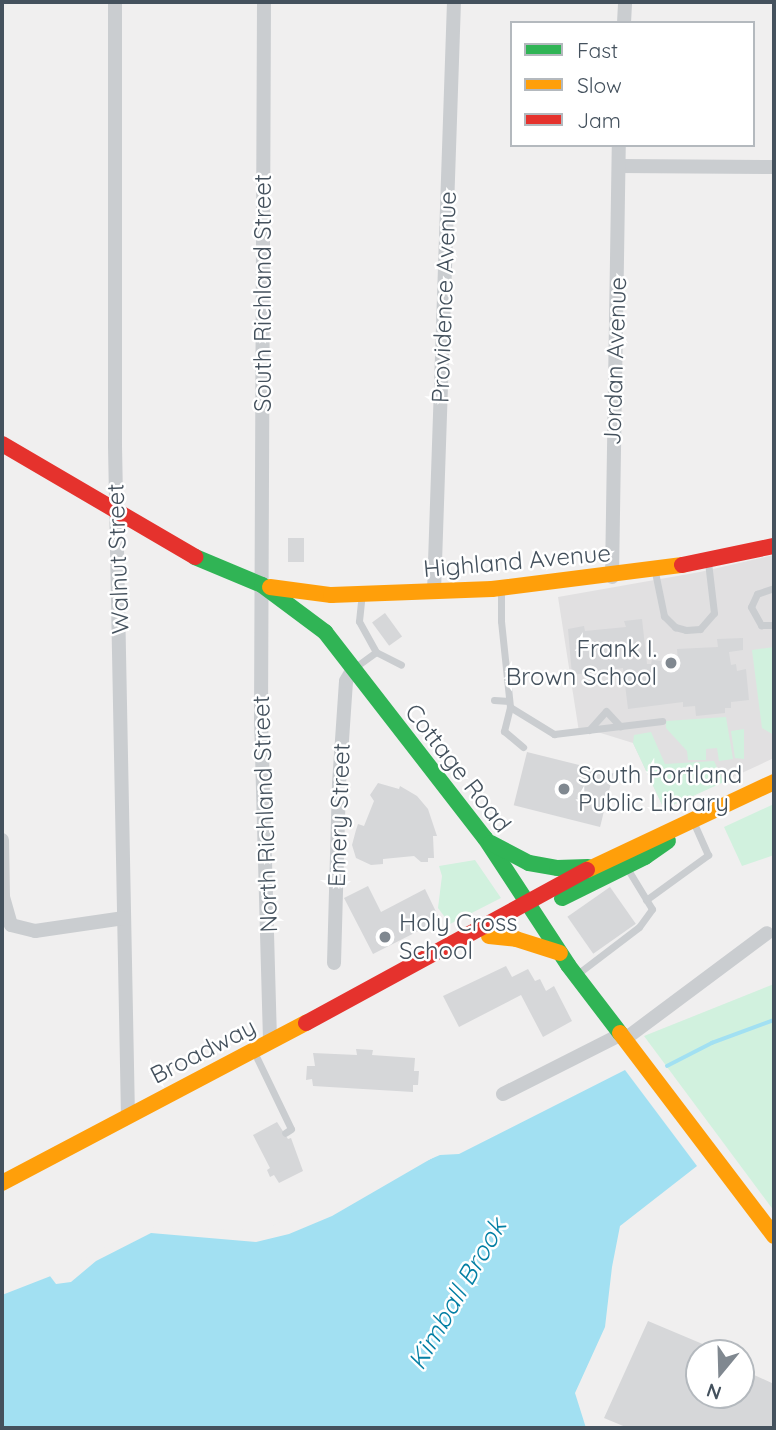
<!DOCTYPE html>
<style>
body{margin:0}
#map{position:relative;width:776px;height:1430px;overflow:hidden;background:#f0efef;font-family:Quicksand,sans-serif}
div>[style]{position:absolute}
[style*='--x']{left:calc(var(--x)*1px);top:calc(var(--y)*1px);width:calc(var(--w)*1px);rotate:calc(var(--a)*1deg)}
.education>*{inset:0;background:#e1e0e1}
.green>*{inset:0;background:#d1f1de}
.water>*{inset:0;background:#a2e0f2}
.pier>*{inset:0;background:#f0efef}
.stream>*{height:3.5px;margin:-1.75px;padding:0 1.75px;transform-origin:1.75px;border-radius:1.75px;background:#a2e0f2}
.building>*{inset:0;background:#d6d7d9;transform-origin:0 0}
.lane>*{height:7px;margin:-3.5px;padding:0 3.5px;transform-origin:3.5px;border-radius:3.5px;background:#cacdd0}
.street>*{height:14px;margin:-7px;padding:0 7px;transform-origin:7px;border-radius:7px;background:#cacdd0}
.fast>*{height:16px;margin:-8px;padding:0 8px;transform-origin:8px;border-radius:8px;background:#30b455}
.slow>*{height:16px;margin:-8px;padding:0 8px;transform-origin:8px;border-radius:8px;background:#ff9f0a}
.jam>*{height:16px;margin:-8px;padding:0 8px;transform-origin:8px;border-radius:8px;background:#e5322d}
.dots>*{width:19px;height:19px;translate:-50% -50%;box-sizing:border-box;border:4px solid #fff;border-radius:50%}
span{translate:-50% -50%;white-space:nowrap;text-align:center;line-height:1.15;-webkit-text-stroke:5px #fff;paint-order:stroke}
.street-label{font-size:24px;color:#44515d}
.poi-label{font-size:24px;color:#44515d}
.right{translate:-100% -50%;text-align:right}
.left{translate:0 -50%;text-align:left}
.water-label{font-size:26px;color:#037fa4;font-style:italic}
.frame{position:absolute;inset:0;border:4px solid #44515d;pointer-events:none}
.legend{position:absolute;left:510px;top:21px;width:245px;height:126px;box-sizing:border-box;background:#fff;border:2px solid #b4b9be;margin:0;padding:9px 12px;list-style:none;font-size:21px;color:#44515d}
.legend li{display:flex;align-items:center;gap:14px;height:35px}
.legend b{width:35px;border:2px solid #b4b9be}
.north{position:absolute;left:685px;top:1339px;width:70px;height:70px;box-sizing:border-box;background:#fff;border:2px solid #b4b9be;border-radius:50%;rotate:199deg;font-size:19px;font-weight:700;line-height:28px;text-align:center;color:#44515d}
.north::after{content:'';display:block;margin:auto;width:24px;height:32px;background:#808890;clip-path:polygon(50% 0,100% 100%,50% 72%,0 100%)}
</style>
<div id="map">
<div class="education">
<i style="clip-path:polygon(774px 555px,774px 758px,664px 809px,633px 743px,591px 730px,579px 732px,558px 597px,700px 572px)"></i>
</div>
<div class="green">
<i style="clip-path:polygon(774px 647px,774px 735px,762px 728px,752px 650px)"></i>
<i style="clip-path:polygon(726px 717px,733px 759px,719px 761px,717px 748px,706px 749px,706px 760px,688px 760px,687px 751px,666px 728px,666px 721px)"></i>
<i style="clip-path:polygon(744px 729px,744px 759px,735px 758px,731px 731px)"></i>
<i style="clip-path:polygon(651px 732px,665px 764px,714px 761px,724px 782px,664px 809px,633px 743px,634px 735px)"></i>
<i style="clip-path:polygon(774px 804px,774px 855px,742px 866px,724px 827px)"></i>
<i style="clip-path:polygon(475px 860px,501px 898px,450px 924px,438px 908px,442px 876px,439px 866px)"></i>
<i style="clip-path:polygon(774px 984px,774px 1211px,644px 1036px)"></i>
</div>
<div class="water">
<i style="clip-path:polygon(625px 1070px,697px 1166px,620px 1226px,612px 1267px,605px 1327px,575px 1393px,586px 1428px,2px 1428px,2px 1295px,79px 1265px,149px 1229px,254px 1234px,440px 1155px,459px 1154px)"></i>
</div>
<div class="pier">
<i style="clip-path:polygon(432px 1155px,434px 1157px,332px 1216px,289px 1234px,256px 1242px,151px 1233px,96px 1261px,71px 1282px,56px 1284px,50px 1276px,145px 1227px,253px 1230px,274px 1225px,308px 1207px)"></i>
</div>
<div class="stream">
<i style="--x:667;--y:1066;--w:51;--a:-27.1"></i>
<i style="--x:712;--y:1043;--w:66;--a:-20.4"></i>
</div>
<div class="building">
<i style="left:288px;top:538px;width:16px;height:24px"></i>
<i style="left:385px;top:613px;width:29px;height:16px;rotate:54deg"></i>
<i style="clip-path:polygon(642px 619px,647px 664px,651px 664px,652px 660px,661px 661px,662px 663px,678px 661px,677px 649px,718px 647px,717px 639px,743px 638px,743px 650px,729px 652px,731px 665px,736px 664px,737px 671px,746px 669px,749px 700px,731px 702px,731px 708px,725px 708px,725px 713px,696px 716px,695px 706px,683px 707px,683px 702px,628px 709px,623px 668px,572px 675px,568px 629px,584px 626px,585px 631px,626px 627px,624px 621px)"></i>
<i style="left:527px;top:752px;width:89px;height:55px;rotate:14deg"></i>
<i style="clip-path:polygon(378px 783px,399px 789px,400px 786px,417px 796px,428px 809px,437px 836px,433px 836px,434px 858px,428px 858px,428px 862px,421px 862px,414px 856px,383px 859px,383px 864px,371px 865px,356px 858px,352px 845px,356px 830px,358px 824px,364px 826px,374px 801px,370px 795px)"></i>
<i style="clip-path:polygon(368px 886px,381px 912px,425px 889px,440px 920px,373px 954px,344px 898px)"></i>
<i style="left:610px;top:887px;width:45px;height:52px;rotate:55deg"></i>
<i style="clip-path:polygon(506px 966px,512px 977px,528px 969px,535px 981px,540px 979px,546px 991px,554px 986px,572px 1021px,543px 1037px,521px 995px,459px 1027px,443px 996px)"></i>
<i style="clip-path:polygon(356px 1049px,373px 1050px,372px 1055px,415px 1058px,414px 1071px,419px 1071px,418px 1085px,413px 1085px,413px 1092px,313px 1086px,312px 1079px,306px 1080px,307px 1066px,315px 1066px,313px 1053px,357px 1055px)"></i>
<i style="clip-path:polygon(277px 1122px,288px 1139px,291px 1138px,303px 1171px,279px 1183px,274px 1175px,270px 1177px,267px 1170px,270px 1168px,253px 1135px)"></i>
<i style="clip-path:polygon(648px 1321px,724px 1353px,699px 1353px,699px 1395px,741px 1395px,741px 1369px,774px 1384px,774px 1424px,769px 1428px,628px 1428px,604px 1418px)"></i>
</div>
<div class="lane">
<i style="--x:655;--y:572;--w:45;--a:78.4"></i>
<i style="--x:664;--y:616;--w:16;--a:45"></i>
<i style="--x:675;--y:627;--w:11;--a:15"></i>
<i style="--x:686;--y:630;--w:14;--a:-4"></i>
<i style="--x:700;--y:629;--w:21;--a:-49"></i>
<i style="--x:714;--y:613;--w:51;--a:-96.7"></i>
<i style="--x:774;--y:588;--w:18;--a:161"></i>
<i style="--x:757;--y:594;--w:14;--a:115"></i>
<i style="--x:751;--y:607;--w:21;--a:61"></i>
<i style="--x:761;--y:625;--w:13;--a:0"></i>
<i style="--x:501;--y:589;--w:32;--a:90"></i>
<i style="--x:501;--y:621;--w:86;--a:84"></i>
<i style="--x:510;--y:707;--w:52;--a:31.5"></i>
<i style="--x:554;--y:734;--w:109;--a:-6.9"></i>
<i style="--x:376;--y:652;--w:28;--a:27"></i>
<i style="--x:354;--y:668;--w:27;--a:-36"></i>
<i style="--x:376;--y:652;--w:35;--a:-119"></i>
<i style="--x:359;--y:621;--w:27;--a:-84"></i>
<i style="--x:494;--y:700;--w:15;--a:4"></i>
<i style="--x:510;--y:707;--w:25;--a:104"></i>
<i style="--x:504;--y:731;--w:25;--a:40"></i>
<i style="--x:589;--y:730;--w:25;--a:-48"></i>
<i style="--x:606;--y:711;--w:21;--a:47"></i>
<i style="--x:646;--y:900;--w:77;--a:-36"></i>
<i style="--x:708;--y:855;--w:35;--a:-114"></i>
<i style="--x:576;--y:975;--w:79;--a:-37.3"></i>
<i style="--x:639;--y:927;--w:22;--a:-54"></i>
<i style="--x:652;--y:909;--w:48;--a:-121.4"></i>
<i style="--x:254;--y:1052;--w:85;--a:64.3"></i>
<i style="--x:291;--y:1129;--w:7;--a:146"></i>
</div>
<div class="street">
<i style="--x:115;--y:2;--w:444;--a:90"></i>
<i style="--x:115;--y:446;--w:670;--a:88.89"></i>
<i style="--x:264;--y:2;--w:716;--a:90.24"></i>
<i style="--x:261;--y:718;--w:324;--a:88.4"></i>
<i style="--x:624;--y:23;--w:21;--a:-87"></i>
<i style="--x:619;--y:166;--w:155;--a:0.4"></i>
<i style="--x:612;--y:577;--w:432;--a:-89.1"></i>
<i style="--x:434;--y:592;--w:590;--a:-88.06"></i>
<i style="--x:2;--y:840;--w:57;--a:89"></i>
<i style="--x:3;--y:897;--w:29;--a:74"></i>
<i style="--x:11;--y:925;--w:25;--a:14"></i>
<i style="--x:35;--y:931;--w:90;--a:-8.3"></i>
<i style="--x:334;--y:963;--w:179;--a:-88.4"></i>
<i style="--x:339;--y:784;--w:103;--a:-86.1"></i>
<i style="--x:346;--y:681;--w:14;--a:-60"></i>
<i style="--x:625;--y:1039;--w:177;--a:-36.7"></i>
<i style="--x:503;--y:1094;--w:133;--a:-26.8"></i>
</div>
<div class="fast">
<i style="--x:195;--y:557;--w:73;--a:22.7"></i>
<i style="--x:262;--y:585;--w:79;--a:36.7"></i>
<i style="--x:325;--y:632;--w:261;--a:52.2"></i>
<i style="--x:485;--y:838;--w:152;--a:56.8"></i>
<i style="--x:568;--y:965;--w:86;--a:52.6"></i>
<i style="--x:491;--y:843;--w:43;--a:27.8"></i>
<i style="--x:529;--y:863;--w:28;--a:10"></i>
<i style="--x:557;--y:868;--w:31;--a:-2"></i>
<i style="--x:562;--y:898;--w:93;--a:-26.3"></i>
<i style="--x:645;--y:857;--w:28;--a:-35"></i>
</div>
<div class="slow">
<i style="--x:270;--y:587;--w:62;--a:7.5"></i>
<i style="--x:331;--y:595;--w:161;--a:-2.1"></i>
<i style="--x:492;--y:589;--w:192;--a:-7.2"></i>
<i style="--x:587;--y:870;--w:207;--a:-25.2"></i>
<i style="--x:489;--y:936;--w:27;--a:6"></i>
<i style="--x:516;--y:939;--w:46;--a:17.7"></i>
<i style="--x:620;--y:1033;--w:255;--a:52.8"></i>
<i style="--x:2;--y:1183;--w:344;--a:-27.8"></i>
</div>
<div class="jam">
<i style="--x:2;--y:444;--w:224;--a:30.3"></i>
<i style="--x:682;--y:565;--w:94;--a:-11.7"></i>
<i style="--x:306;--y:1023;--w:320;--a:-28.6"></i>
</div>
<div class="dots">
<i style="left:671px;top:663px;background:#808890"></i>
<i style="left:564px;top:789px;background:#808890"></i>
<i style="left:385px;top:937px;background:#808890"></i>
</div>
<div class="street-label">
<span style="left:263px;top:293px;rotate:-90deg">South Richland Street</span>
<span style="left:444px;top:297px;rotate:-88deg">Providence Avenue</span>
<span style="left:615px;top:361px;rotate:-88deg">Jordan Avenue</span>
<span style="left:118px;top:559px;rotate:-92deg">Walnut Street</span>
<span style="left:517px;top:561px;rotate:-5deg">Highland Avenue</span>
<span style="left:458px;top:768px;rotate:52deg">Cottage Road</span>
<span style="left:265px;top:814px;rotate:-92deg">North Richland Street</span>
<span style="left:339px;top:815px;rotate:-88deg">Emery Street</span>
<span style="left:203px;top:1051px;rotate:-27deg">Broadway</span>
</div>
<div class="poi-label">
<span class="right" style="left:657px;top:663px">Frank I.<br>Brown School</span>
<span class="left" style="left:578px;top:789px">South Portland<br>Public Library</span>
<span class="left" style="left:399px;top:937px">Holy Cross<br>School</span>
</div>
<div class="water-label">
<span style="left:457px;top:1294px;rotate:-60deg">Kimball Brook</span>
</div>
<div class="frame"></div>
<ul class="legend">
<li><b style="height:9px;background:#30b455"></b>Fast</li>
<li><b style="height:9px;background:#ff9f0a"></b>Slow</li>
<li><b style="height:9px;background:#e5322d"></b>Jam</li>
</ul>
<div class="north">N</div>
</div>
